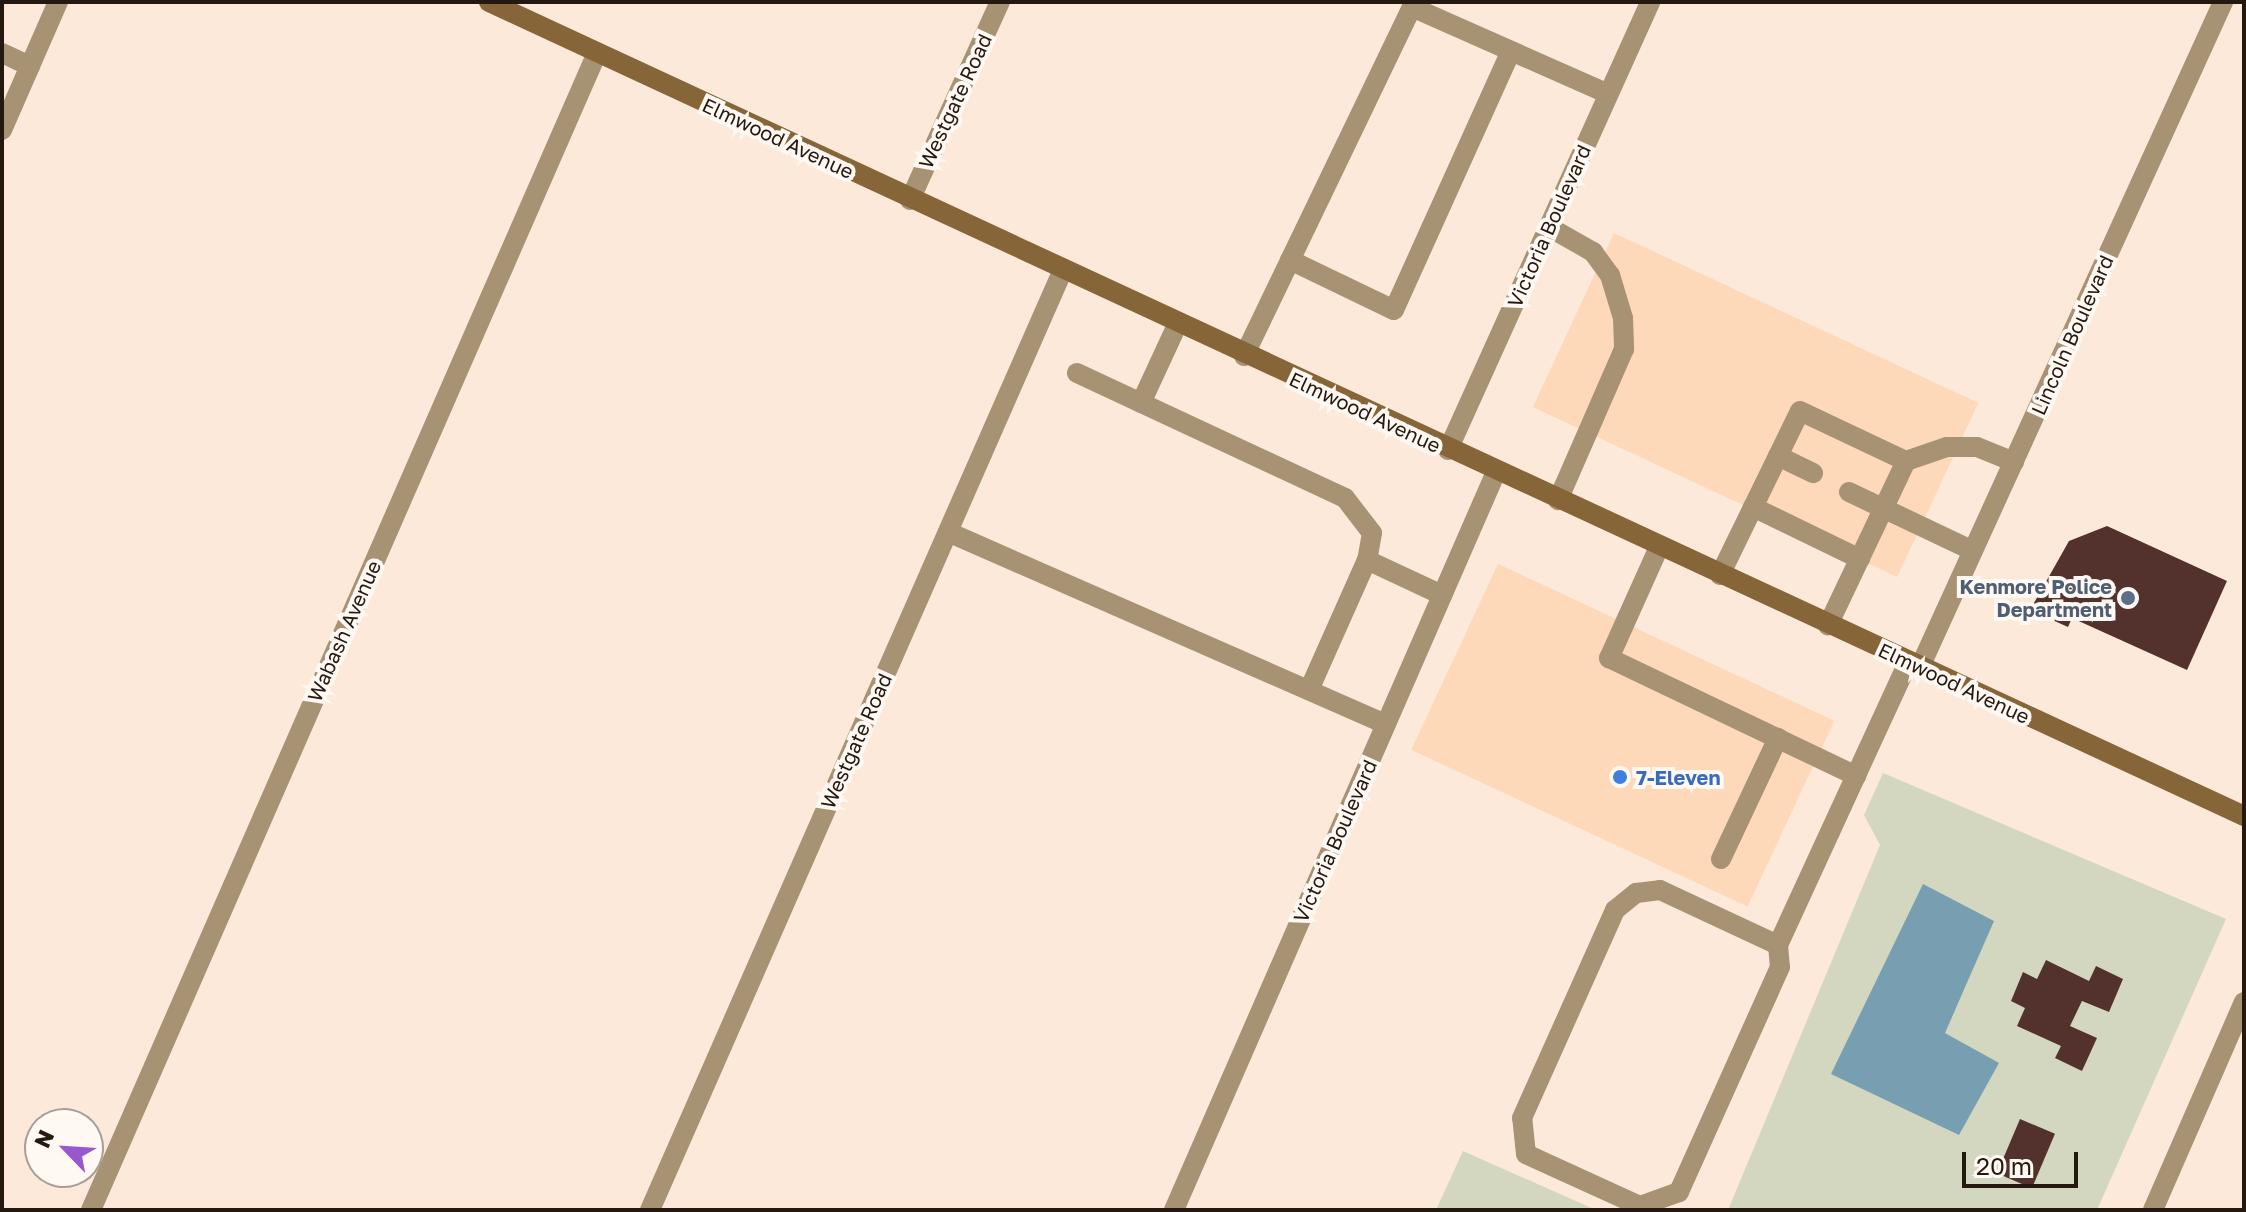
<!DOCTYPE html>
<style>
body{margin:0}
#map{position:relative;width:2246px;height:1212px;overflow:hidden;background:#fce9d9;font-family:"Golos Text",sans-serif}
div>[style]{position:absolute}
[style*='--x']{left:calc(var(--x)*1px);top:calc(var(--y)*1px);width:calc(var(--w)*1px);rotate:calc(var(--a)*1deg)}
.built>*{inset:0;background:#fdd8b9;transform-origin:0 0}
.green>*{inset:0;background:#d3d7c0}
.water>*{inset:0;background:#789fb1}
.building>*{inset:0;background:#53322e;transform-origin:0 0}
.lane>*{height:20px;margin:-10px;padding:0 10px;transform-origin:10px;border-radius:10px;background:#a89274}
.street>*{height:20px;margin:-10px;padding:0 10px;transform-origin:10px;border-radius:10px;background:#a89274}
.secondary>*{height:20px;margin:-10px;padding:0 10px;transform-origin:10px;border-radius:10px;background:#866638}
.dots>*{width:22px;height:22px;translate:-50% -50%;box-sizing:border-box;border:4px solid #fff8f3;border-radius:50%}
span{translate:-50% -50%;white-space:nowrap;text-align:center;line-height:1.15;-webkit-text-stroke:8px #fff8f3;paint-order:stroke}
.street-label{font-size:20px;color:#241910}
.service-label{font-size:20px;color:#4e5e75;font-weight:700}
.right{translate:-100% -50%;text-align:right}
.shop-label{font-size:20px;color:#366cbe;font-weight:700}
.left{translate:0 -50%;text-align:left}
.frame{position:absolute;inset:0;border:4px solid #241910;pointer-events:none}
.north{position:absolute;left:24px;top:1108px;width:80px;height:80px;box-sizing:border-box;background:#fff8f3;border:2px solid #a79f98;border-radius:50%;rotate:295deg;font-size:22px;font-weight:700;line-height:32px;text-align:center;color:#241910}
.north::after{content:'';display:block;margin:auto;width:28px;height:36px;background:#9957cd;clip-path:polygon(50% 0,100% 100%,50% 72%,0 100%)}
.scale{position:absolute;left:1962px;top:1152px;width:116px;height:36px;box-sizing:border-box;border:4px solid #241910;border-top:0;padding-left:10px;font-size:24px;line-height:28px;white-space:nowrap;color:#241910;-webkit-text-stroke:6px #fff8f3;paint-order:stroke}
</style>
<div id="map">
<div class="built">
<i style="left:1614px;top:233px;width:402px;height:192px;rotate:25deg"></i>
<i style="left:1498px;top:564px;width:371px;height:205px;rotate:25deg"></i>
</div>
<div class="green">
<i style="clip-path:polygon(1883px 773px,2226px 919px,2097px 1210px,1728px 1210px,1880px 845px,1864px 815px)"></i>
<i style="clip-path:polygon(1463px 1151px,1596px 1210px,1436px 1210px)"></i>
</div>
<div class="water">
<i style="clip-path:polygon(1923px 884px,1994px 921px,1945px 1033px,1999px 1063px,1959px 1135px,1831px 1074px)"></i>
</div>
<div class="building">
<i style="clip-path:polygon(2107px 526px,2227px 581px,2187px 670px,2072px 618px,2068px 627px,2030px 610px,2069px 541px)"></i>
<i style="clip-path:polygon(2046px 960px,2089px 981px,2096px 966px,2123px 979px,2109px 1012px,2082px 1001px,2070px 1026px,2097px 1038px,2082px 1071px,2055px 1058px,2061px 1046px,2017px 1026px,2025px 1008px,2011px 1001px,2023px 972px,2037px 979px)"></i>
<i style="left:2020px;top:1119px;width:38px;height:59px;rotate:23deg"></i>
</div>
<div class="lane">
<i style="--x:2;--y:53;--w:31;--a:25"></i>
<i style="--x:1549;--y:227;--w:51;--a:29.6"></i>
<i style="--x:1593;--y:252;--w:29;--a:54"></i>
<i style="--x:1610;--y:275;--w:45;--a:73.2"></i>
<i style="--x:1623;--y:318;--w:31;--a:88"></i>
<i style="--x:1624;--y:349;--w:165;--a:113.6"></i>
<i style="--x:1290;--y:260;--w:115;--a:25.7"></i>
<i style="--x:1394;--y:310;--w:284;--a:-65.7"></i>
<i style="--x:1244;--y:356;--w:387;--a:-64.3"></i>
<i style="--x:1412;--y:7;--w:214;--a:23.9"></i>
<i style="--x:1077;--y:373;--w:296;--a:25"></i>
<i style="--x:1345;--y:498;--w:44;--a:52.4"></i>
<i style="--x:1372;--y:533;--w:27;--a:100"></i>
<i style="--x:1141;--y:403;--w:86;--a:-65.2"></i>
<i style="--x:1778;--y:456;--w:39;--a:26"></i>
<i style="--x:1906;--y:461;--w:43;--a:-18.9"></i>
<i style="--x:1947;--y:447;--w:30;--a:0"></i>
<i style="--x:1977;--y:447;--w:40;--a:22"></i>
<i style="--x:1849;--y:492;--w:137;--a:25.4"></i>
<i style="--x:1753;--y:507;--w:119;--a:25.9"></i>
<i style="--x:948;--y:532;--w:478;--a:23.7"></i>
<i style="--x:1659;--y:547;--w:122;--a:114.2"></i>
<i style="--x:1609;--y:658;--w:274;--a:25.5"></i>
<i style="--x:1720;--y:575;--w:182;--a:-64"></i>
<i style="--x:1800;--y:411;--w:117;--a:25.3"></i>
<i style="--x:1906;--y:461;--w:182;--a:115.4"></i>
<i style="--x:1309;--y:690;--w:142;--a:-66"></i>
<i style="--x:1367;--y:560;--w:83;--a:25"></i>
<i style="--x:1721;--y:859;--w:134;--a:-64.8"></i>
<i style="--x:1778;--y:945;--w:22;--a:85"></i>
<i style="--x:1780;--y:967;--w:247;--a:114.2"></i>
<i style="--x:1679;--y:1192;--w:41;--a:160.3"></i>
<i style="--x:1640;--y:1206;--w:125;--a:-155.5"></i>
<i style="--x:1526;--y:1154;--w:36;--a:-96"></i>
<i style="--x:1522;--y:1118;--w:228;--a:-65.9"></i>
<i style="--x:1615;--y:910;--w:27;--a:-39"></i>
<i style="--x:1636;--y:893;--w:24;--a:-7"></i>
<i style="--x:1660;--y:890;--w:130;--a:25"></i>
<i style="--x:1778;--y:945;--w:311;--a:-65.3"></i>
</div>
<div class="street">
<i style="--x:2;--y:130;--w:140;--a:-66.4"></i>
<i style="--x:910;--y:200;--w:217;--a:-65.6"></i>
<i style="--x:1448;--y:450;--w:491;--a:-65.7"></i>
<i style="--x:1920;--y:667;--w:731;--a:-65.5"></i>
<i style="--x:91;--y:1210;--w:1263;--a:-66.38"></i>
<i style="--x:650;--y:1210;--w:1024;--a:-66.29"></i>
<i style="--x:1174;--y:1210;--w:805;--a:-66.43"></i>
<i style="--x:2153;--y:1210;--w:227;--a:-66.4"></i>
</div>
<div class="secondary">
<i style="--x:489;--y:2;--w:1935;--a:24.88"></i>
</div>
<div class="dots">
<i style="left:2128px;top:598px;background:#5c6f8a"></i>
<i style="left:1620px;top:777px;background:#3f7fe0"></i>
</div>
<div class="street-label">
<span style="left:955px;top:101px;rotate:-65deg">Westgate Road</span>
<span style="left:778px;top:138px;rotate:25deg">Elmwood Avenue</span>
<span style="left:1549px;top:226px;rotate:-66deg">Victoria Boulevard</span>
<span style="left:2072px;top:335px;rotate:-66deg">Lincoln Boulevard</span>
<span style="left:1365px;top:412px;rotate:25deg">Elmwood Avenue</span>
<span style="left:344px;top:631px;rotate:-66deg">Wabash Avenue</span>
<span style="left:1954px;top:683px;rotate:25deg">Elmwood Avenue</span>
<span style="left:856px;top:741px;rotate:-66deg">Westgate Road</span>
<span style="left:1335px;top:841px;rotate:-66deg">Victoria Boulevard</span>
</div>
<div class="service-label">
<span class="right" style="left:2112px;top:598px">Kenmore Police<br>Department</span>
</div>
<div class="shop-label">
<span class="left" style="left:1636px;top:777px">7-Eleven</span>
</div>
<div class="frame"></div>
<div class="north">N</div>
<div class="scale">20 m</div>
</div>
